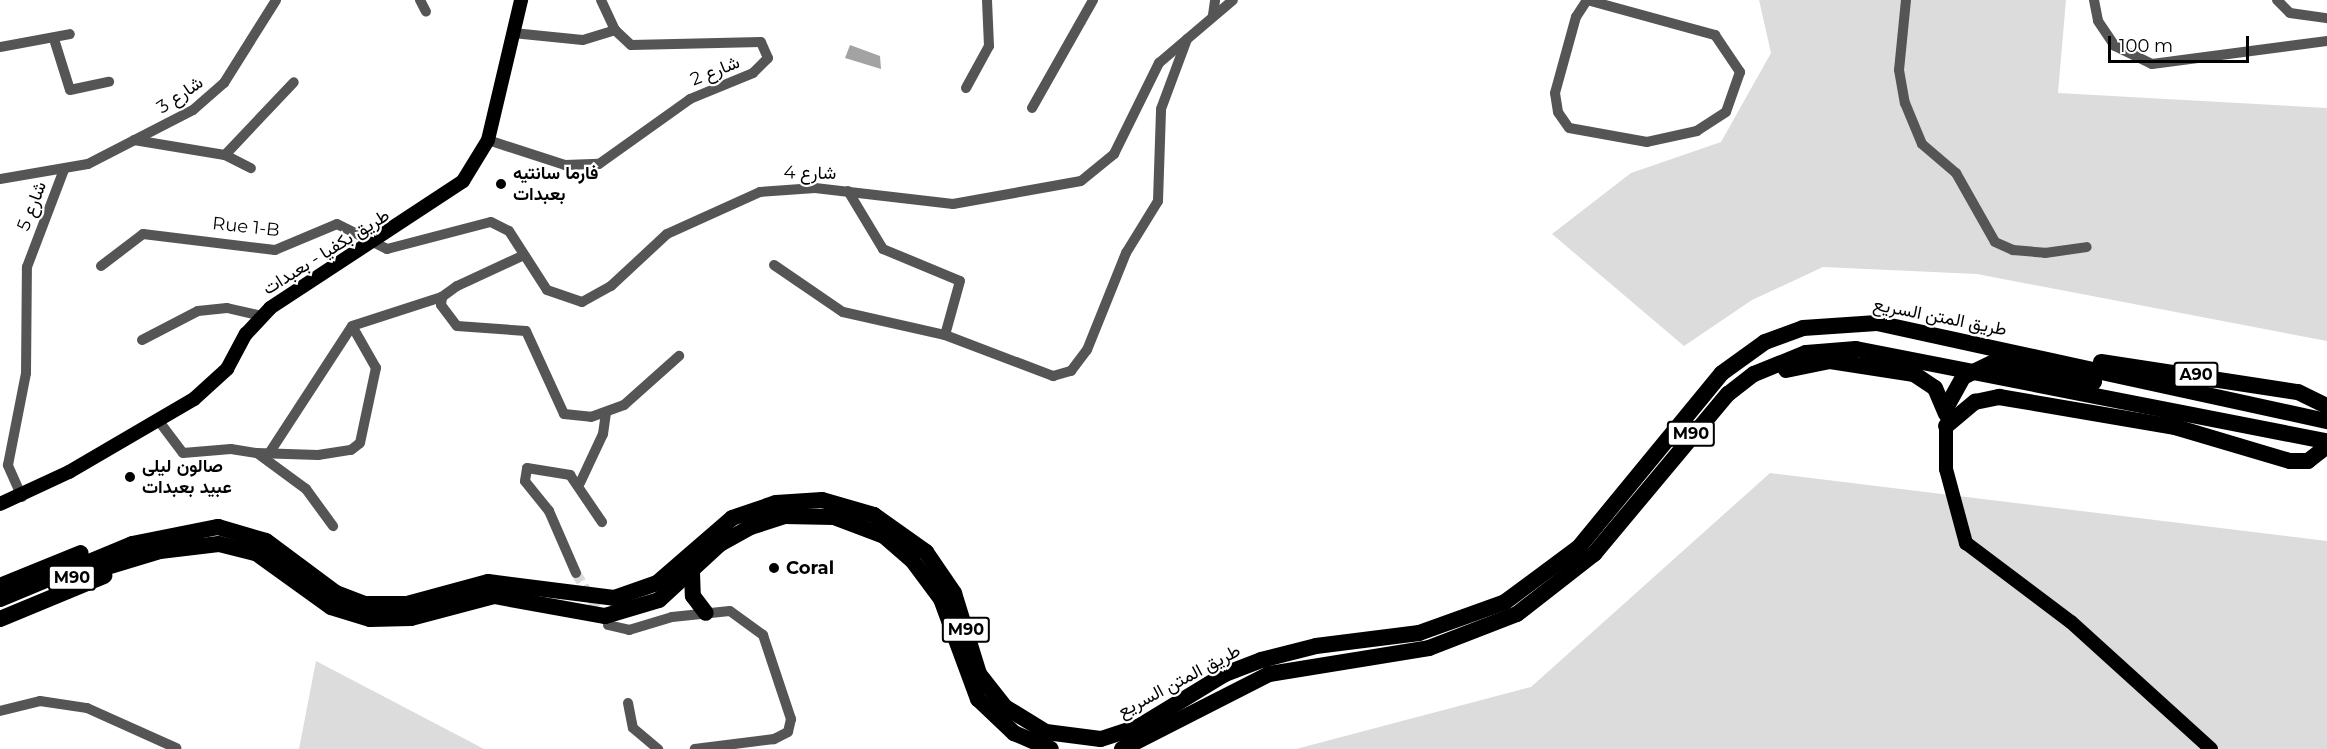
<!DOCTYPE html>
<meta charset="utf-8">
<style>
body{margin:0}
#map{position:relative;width:2327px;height:749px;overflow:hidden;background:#fff;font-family:Montserrat,Vazirmatn,sans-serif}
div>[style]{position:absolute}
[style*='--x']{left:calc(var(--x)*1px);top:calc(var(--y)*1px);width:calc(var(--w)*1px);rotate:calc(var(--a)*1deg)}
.green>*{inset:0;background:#dcdcdc}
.water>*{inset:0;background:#a3a3a3}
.minor-tunnel>*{height:10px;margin-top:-5px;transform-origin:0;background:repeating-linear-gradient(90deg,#d9d9d9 0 10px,transparent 0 15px)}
.minor>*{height:10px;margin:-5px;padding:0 5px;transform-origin:5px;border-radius:5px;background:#555}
.major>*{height:14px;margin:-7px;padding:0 7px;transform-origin:7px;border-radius:7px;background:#000}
.highway>*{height:16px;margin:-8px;padding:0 8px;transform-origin:8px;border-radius:8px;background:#000}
.dots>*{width:16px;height:16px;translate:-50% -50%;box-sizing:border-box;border:3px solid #fff;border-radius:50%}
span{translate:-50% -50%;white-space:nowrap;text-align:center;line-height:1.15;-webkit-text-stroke:4.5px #fff;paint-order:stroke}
.shield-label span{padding:2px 4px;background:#fff;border:2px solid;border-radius:4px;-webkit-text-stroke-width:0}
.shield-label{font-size:16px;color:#000;font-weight:700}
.street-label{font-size:18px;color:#000}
.poi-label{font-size:18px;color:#000;font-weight:700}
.left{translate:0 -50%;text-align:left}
.scale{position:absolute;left:2108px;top:36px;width:141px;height:27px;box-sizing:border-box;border:3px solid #000;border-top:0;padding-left:8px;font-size:18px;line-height:21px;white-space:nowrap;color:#000;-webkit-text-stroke:4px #fff;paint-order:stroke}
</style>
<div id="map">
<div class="green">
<i style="clip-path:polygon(1759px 0,2066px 0,2058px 93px,2327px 108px,2327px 341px,1977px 274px,1823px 267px,1752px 300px,1684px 346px,1552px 234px,1631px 173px,1721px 142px,1771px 53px)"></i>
<i style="clip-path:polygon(1770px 473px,2327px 541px,2327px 749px,1296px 749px,1531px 687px)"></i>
<i style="clip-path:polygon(316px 661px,484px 749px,299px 749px)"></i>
</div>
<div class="water">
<i style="clip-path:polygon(850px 45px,880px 56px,881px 69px,845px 58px)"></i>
</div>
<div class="minor-tunnel">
<i style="--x:576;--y:573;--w:51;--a:59.4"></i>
</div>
<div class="minor">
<i style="--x:420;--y:0;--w:13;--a:63"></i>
<i style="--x:1587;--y:0;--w:133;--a:15.3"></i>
<i style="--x:1715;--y:35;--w:45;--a:56"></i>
<i style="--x:1740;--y:72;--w:42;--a:109.3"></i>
<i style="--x:1726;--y:112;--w:35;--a:147"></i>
<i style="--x:1697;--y:131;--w:51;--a:167.6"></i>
<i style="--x:1647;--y:142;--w:79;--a:-169.8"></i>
<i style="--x:1569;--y:128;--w:19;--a:-125"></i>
<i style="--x:1558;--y:112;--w:19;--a:-99"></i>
<i style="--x:1555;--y:93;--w:79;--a:-74.6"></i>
<i style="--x:1576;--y:17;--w:20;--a:-57"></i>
<i style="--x:1906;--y:0;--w:70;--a:95.7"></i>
<i style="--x:1899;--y:70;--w:34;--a:80"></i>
<i style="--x:1905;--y:103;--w:44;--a:67.5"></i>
<i style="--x:1922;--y:144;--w:45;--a:40.5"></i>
<i style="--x:1956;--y:173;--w:79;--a:60.5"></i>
<i style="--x:1995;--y:242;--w:20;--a:24"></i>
<i style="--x:2013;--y:250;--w:32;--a:5"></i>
<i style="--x:2045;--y:253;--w:42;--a:-8.1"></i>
<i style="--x:2094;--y:0;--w:21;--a:79"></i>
<i style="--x:2098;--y:21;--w:30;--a:56"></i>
<i style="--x:2115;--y:46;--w:41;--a:25.9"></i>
<i style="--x:2152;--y:64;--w:177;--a:-7.5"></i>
<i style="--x:2277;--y:0;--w:18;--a:45"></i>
<i style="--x:2290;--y:13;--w:37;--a:8"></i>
<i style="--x:1213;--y:15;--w:15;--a:-82"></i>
<i style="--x:513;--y:33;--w:70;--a:5.7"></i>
<i style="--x:583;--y:40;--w:34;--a:-17"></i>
<i style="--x:54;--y:39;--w:53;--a:72.6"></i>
<i style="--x:70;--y:90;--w:40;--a:-12"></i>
<i style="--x:0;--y:47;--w:71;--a:-10.5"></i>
<i style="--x:966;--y:88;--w:48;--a:-61.3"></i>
<i style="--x:989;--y:46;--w:46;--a:-92.5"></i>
<i style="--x:1032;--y:108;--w:124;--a:-60.5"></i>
<i style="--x:134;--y:140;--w:92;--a:9.4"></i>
<i style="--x:225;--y:155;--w:29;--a:27"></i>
<i style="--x:488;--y:140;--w:81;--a:18"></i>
<i style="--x:565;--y:165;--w:34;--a:-2"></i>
<i style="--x:599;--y:164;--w:112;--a:-35.5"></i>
<i style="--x:690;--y:99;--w:68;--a:-22.4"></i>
<i style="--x:753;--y:73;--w:21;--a:-45"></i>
<i style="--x:768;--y:58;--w:17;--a:-114"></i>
<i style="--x:761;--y:42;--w:130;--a:178.7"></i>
<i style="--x:631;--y:45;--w:22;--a:-137"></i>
<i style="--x:615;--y:30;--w:33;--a:-115"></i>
<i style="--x:225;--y:155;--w:100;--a:-46.6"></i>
<i style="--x:0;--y:179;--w:89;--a:-9.7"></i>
<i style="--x:88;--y:164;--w:118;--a:-27.2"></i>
<i style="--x:193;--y:110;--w:41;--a:-41.1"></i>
<i style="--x:224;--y:83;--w:98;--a:-57.9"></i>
<i style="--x:848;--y:191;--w:68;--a:58.9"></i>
<i style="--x:883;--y:249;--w:83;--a:22.6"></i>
<i style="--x:960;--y:281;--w:56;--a:105.5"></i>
<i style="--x:522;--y:256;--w:72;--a:155.2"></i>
<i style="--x:457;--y:286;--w:19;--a:144"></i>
<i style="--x:442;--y:297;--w:8;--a:97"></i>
<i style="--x:441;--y:305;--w:26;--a:53"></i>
<i style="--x:457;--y:326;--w:69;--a:4.1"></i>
<i style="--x:526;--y:331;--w:91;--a:65.4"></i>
<i style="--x:564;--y:414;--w:27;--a:6"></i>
<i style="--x:591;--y:417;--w:35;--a:-20"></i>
<i style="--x:624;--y:405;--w:74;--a:-41.7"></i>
<i style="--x:774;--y:265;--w:83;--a:34.3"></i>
<i style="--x:843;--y:312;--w:105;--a:12.7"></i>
<i style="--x:945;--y:335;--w:116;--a:20.8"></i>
<i style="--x:1053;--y:376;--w:19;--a:-16"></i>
<i style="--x:1071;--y:371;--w:26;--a:-53"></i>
<i style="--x:1087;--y:350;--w:105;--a:-68.1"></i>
<i style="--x:1126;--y:253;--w:61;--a:-58.4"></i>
<i style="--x:1158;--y:201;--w:92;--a:-88.1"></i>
<i style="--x:1161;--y:109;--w:75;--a:-69.6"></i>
<i style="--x:101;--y:266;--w:53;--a:-37.3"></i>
<i style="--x:143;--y:234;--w:133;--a:6.9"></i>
<i style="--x:275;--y:250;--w:67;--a:-22.8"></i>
<i style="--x:337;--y:224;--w:56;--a:26.6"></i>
<i style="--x:387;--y:249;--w:107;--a:-14.6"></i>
<i style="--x:491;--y:222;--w:20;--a:27"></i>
<i style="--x:509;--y:231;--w:70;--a:57.2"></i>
<i style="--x:547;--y:290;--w:37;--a:19"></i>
<i style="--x:582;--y:302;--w:33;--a:-29"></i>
<i style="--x:611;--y:286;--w:76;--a:-42.9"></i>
<i style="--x:667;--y:234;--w:102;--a:-24.3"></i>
<i style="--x:760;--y:192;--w:55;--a:-4.2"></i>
<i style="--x:815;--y:188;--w:139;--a:6.6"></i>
<i style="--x:953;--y:204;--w:130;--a:-10.2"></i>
<i style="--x:1081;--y:181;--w:43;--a:-39.3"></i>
<i style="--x:1114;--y:154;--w:102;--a:-63.7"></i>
<i style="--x:1159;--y:63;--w:97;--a:-40.4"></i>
<i style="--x:142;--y:340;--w:63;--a:-27.4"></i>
<i style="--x:198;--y:311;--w:29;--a:-6"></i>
<i style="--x:227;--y:308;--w:35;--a:13"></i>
<i style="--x:158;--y:420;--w:41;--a:52.9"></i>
<i style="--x:183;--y:453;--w:48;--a:-4.8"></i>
<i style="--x:231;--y:449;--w:26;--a:9"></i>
<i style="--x:257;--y:453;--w:61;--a:36.3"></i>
<i style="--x:306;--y:489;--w:46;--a:53.9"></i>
<i style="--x:270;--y:452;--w:150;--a:-56.9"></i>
<i style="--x:352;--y:326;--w:95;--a:-17.9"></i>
<i style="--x:257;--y:453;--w:61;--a:1.9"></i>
<i style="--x:318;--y:455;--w:33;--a:-9"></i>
<i style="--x:351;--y:450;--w:11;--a:-38"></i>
<i style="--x:360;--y:443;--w:77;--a:-78"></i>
<i style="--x:376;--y:368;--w:48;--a:-119.7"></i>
<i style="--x:580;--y:483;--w:54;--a:-64.9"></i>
<i style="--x:603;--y:434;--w:21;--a:-82"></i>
<i style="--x:22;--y:497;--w:35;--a:-114"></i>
<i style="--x:8;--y:465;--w:94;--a:-78.9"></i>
<i style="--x:26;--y:373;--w:106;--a:-89.5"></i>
<i style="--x:27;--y:267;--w:102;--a:-69.2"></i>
<i style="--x:576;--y:573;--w:68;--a:-113.5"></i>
<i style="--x:549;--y:511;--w:38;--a:-129"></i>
<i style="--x:525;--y:481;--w:13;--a:-81"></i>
<i style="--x:527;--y:468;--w:44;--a:9.2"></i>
<i style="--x:570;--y:475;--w:57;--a:55.8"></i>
<i style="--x:608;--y:625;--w:22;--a:13"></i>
<i style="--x:629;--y:630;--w:45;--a:-16.8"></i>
<i style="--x:672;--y:617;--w:58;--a:-5.9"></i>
<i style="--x:730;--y:611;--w:41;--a:36"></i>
<i style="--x:763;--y:635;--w:89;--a:71.6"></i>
<i style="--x:791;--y:719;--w:13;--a:103"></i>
<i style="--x:788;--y:732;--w:16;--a:153"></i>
<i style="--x:774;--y:739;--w:80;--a:172.8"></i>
<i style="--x:628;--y:703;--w:25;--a:79"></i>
<i style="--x:633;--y:728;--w:33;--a:40"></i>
<i style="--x:0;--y:711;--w:41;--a:-14"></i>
<i style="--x:40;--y:701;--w:48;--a:8.5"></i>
<i style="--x:87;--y:708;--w:98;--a:24.2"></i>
</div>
<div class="major">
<i style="--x:1946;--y:426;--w:43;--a:90"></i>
<i style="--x:1946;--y:469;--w:77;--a:74.9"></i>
<i style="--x:1966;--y:543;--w:131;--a:37"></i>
<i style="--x:2071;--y:622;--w:189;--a:42.2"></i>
<i style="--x:0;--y:504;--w:76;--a:-24.9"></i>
<i style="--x:69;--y:472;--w:145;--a:-30.3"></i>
<i style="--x:194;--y:399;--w:45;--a:-42.3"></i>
<i style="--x:227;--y:369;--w:40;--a:-62"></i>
<i style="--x:246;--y:334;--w:35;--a:-47"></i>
<i style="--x:270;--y:308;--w:231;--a:-33.3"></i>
<i style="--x:463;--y:181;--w:48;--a:-58.6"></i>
<i style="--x:488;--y:140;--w:144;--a:-76.7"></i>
</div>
<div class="highway">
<i style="--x:2101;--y:362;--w:199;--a:8.7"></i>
<i style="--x:2298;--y:392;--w:32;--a:26"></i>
<i style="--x:1786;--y:370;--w:45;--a:-11.6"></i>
<i style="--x:1830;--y:361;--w:85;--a:8.8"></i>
<i style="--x:1914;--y:374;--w:25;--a:34"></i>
<i style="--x:1935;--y:388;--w:28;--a:67"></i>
<i style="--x:1946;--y:408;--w:35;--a:-61"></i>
<i style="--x:1963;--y:377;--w:34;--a:-26"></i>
<i style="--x:1994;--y:362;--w:102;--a:11.3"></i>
<i style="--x:1946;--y:426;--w:38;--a:-40"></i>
<i style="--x:1975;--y:402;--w:25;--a:-12"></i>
<i style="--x:1999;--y:397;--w:179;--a:9.7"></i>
<i style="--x:2175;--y:427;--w:120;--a:16.5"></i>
<i style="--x:2290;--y:461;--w:18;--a:0"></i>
<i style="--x:2308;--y:461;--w:24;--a:-38"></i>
<i style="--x:692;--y:572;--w:24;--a:88"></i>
<i style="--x:693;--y:596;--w:21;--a:53"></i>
<i style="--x:87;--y:573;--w:76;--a:-16.8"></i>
<i style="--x:160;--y:551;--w:59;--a:-6.8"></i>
<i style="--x:219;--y:544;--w:38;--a:14"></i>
<i style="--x:256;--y:553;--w:92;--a:35.8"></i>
<i style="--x:331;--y:607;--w:41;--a:17.1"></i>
<i style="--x:370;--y:619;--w:41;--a:-1.4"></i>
<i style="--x:411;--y:618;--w:86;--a:-14.8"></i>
<i style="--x:494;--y:596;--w:113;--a:10.2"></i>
<i style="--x:605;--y:616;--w:56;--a:-16.5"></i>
<i style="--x:659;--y:600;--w:83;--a:-42.6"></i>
<i style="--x:720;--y:544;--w:35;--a:-29"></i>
<i style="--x:751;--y:527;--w:35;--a:-18"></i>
<i style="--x:784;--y:516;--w:50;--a:1.1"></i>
<i style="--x:834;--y:517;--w:53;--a:20.8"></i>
<i style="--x:884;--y:536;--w:37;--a:41"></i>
<i style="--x:912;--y:560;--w:49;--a:53.4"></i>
<i style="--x:941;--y:599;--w:107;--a:69.7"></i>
<i style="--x:978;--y:699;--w:50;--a:43.4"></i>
<i style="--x:1014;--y:733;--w:40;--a:23.4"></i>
<i style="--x:0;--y:586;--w:87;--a:-22.2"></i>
<i style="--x:0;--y:599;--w:143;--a:-22.6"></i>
<i style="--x:132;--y:544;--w:88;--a:-11.2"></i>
<i style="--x:218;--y:527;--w:50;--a:16.3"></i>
<i style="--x:266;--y:541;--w:87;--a:36.6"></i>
<i style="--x:336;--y:593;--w:30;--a:21"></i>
<i style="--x:364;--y:604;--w:43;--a:0"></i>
<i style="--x:407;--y:604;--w:84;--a:-15.2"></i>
<i style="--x:488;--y:582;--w:127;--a:7.2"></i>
<i style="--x:614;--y:598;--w:46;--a:-19.2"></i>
<i style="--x:657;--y:583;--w:99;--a:-40.9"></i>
<i style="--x:732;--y:518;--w:46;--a:-18.8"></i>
<i style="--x:776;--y:503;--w:46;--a:-3.7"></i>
<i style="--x:822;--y:500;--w:54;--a:16.1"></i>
<i style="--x:874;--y:515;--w:64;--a:35.4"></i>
<i style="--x:926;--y:552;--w:50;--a:55.7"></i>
<i style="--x:954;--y:593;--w:85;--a:72.8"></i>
<i style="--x:979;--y:674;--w:42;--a:51.8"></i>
<i style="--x:1005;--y:707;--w:48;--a:31.4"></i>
<i style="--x:1046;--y:732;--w:55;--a:7.3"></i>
<i style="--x:1101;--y:739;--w:39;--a:-18"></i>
<i style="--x:1138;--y:727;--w:102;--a:-31.3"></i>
<i style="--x:1225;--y:674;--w:39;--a:-21"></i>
<i style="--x:1261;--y:660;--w:57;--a:-14.3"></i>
<i style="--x:1316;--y:646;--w:104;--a:-7.2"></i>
<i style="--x:1419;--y:633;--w:91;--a:-19.8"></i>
<i style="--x:1505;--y:602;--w:92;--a:-36.6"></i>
<i style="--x:1579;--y:547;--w:225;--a:-50.6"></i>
<i style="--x:1722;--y:373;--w:53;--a:-35.8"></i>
<i style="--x:1765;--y:342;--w:40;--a:-20.2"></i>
<i style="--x:1803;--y:328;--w:74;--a:-3.9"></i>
<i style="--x:1877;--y:323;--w:461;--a:12.3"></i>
<i style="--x:0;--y:619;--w:113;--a:-22.5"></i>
<i style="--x:1122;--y:749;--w:165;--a:-27"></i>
<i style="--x:1269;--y:674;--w:162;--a:-9.2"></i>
<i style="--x:1429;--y:648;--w:94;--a:-21.1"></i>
<i style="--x:1517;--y:614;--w:98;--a:-37.9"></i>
<i style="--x:1594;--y:554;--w:209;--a:-50.1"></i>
<i style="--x:1728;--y:394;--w:33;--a:-38"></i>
<i style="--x:1754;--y:374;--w:56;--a:-22"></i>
<i style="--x:1806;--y:353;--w:50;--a:-4.6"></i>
<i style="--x:1856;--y:349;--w:480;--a:11.1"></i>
</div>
<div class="dots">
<i style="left:501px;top:184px;background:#000"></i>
<i style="left:130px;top:477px;background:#000"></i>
<i style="left:774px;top:568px;background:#000"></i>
</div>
<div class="shield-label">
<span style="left:2196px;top:375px">A90</span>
<span style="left:1691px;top:434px">M90</span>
<span style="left:72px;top:578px">M90</span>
<span style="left:966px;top:630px">M90</span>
</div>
<div class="street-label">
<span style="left:715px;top:71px;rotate:-22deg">شارع 2</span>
<span style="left:180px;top:95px;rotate:-34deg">شارع 3</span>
<span style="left:810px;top:173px;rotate:1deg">شارع 4</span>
<span style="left:32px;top:206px;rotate:-69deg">شارع 5</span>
<span style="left:246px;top:227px;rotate:6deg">Rue 1-B</span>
<span style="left:326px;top:252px;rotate:-32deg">طريق بكفيا - بعبدات</span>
<span style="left:1940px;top:317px;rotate:11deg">طريق المتن السريع</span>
<span style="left:1179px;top:681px;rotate:-28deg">طريق المتن السريع</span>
</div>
<div class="poi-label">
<span class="left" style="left:513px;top:184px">فارما سانتيه<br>بعبدات</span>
<span class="left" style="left:142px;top:477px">صالون ليلى<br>عبيد بعبدات</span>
<span class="left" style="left:786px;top:568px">Coral</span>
</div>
<div class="scale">100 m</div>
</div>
